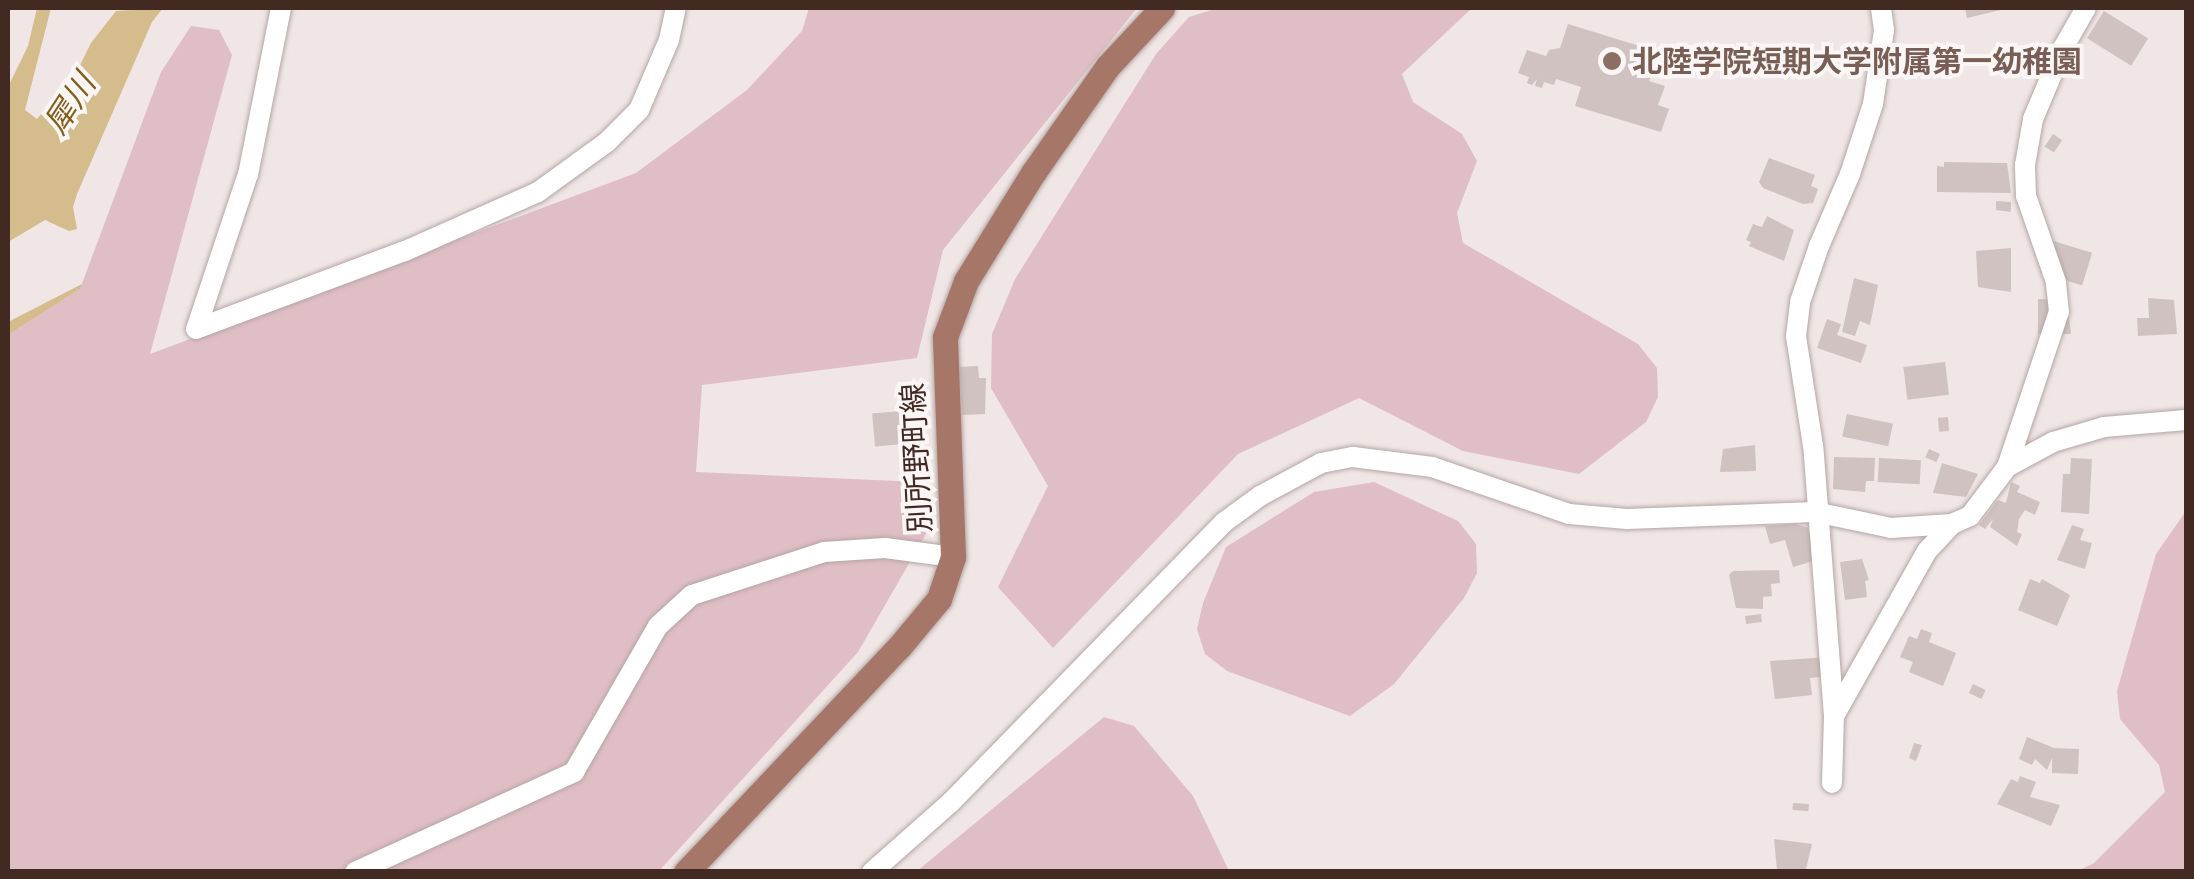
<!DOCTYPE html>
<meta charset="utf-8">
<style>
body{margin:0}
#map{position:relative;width:2194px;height:879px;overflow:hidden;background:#efe6e5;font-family:Inter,"Noto Sans JP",sans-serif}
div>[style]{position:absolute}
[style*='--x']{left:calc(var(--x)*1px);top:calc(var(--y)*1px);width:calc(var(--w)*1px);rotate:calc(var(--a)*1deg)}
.green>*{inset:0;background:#e0bec5}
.water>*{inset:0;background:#d5bc8c}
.building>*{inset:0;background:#d0c2c1;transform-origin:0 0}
.roads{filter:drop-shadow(0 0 2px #b4a6a3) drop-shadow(0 0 2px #b4a6a3)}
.minor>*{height:20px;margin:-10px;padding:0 10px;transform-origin:10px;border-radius:10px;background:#fff}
.major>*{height:25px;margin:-12.5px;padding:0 12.5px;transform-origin:12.5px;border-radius:12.5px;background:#a67768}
.dots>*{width:28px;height:28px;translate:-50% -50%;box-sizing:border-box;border:5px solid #fbf6f6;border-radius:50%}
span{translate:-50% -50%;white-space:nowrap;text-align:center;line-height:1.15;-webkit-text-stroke:8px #fbf6f6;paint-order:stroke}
.education-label{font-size:30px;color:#785e54;font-weight:700}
.left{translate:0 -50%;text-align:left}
.street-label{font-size:30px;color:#422a23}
.water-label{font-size:32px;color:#815f1a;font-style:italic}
.frame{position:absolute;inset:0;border:10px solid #422a23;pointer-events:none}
</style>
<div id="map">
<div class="green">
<i style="clip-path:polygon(809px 8px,1137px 8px,943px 250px,917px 358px,702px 385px,696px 472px,919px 482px,927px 509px,926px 534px,858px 652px,659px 871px,8px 872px,8px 335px,80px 289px,161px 72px,191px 26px,219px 30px,232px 55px,150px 354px,636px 173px,747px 90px,802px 31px)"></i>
<i style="clip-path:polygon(1218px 8px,1472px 8px,1402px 74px,1413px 102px,1462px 134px,1477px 161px,1457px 213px,1463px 243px,1638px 344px,1657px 368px,1658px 397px,1646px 422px,1579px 474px,1463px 451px,1359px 398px,1238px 454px,1053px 648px,998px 587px,1048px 486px,991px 388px,992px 334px,1015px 279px,1156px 54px,1189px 17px)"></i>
<i style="clip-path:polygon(1374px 482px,1458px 521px,1476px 544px,1477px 573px,1464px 598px,1394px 684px,1350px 716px,1227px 671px,1205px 654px,1197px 629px,1203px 603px,1226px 547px,1314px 492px)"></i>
<i style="clip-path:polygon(2186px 511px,2186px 871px,2078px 871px,2094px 863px,2165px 792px,2159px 765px,2120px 719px,2117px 691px,2156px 554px)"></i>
<i style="clip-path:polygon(1104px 717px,1134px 726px,1193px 796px,1229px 871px,917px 871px)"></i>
</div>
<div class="water">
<i style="clip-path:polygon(37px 8px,51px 8px,25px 110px,37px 119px,77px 71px,91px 43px,116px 11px,163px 8px,152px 22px,77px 194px,73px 207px,77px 229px,69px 231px,45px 220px,8px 242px,8px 87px,28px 46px)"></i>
<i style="clip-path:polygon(82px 284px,80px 289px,8px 335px,8px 322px)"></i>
</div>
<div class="building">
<i style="clip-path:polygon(1965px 8px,2005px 8px,2005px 9px,1967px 18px)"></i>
<i style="left:2104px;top:11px;width:52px;height:32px;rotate:32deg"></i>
<i style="clip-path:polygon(1568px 24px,1659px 52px,1649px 81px,1665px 86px,1658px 105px,1669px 109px,1661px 132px,1575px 106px,1581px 87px,1556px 79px,1554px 85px,1544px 82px,1542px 88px,1535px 86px,1537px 79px,1532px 85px,1527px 83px,1529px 77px,1518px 73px,1527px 50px,1546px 56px,1549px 50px,1560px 48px)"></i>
<i style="left:1945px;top:44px;width:16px;height:8px;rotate:7deg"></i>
<i style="left:2053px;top:134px;width:11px;height:15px;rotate:34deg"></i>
<i style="clip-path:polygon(1769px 158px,1815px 175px,1811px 186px,1818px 189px,1813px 203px,1803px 204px,1763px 188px,1759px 182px)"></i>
<i style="clip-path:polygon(1944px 162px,2007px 163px,2011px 193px,1937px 192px,1937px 166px,1944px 167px)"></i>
<i style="clip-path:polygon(1996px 201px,2011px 202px,2011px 212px,1996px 210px)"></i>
<i style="clip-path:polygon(1767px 216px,1794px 230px,1784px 261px,1749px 246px,1751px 242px,1746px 240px,1753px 224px,1762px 227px)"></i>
<i style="left:2050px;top:240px;width:44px;height:34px;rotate:17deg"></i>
<i style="clip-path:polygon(2011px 248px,2011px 292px,1978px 287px,1976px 251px)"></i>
<i style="clip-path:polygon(1854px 278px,1878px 285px,1870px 325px,1860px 321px,1855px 336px,1842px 332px)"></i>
<i style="clip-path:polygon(2148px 298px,2174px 300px,2177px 334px,2138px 336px,2137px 318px,2149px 318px)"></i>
<i style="clip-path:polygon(2038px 299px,2067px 300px,2071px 334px,2038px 334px)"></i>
<i style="clip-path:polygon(1827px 319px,1841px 324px,1837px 335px,1867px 345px,1861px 363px,1817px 348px)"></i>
<i style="left:1945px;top:362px;width:33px;height:42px;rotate:83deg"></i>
<i style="clip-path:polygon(978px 366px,979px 378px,986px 378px,985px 414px,962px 415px,959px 367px)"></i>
<i style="left:913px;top:410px;width:33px;height:41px;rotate:85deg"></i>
<i style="left:1847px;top:414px;width:47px;height:23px;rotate:12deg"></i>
<i style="left:1948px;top:417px;width:14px;height:10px;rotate:86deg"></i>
<i style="clip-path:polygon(1755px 445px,1756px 471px,1720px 472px,1723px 449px)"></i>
<i style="left:1929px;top:449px;width:12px;height:9px;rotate:24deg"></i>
<i style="clip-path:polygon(1834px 457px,1875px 458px,1874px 481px,1866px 481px,1865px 492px,1833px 489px)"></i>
<i style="left:1879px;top:458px;width:42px;height:24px;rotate:3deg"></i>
<i style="clip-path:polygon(2071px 458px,2092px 459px,2089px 514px,2061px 512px,2063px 474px,2070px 474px)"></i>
<i style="clip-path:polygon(1942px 463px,1978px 474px,1966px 497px,1933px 493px)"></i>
<i style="clip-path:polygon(2011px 482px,2020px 486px,2017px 492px,2040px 502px,2035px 515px,2025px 510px,2019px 519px,2017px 532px,2022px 534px,2017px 546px,1990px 527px,1993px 519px,1985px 529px,1979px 525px,1998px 500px,2006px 503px)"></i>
<i style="clip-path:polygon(1795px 524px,1807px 527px,1821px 559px,1793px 567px,1785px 540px,1770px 544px,1765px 526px)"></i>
<i style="clip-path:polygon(2072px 525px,2084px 529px,2080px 540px,2092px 543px,2085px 569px,2057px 560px)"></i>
<i style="clip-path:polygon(1862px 559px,1869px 580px,1865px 581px,1867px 597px,1845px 600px,1840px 562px)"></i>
<i style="clip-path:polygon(1779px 570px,1780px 583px,1771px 584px,1772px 596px,1763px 597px,1763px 609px,1736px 608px,1729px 575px,1733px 571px)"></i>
<i style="clip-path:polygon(2030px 579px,2040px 583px,2042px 579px,2070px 595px,2057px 626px,2018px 610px)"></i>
<i style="left:1761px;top:614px;width:8px;height:16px;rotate:83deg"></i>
<i style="clip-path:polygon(1921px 629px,1932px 633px,1929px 642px,1956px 653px,1943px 686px,1909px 672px,1913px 662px,1900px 657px,1909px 636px,1917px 639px)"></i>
<i style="clip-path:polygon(1829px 657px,1830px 676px,1810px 678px,1812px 695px,1775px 699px,1770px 661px)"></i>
<i style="left:1973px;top:684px;width:14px;height:10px;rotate:25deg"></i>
<i style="clip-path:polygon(2027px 737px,2054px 748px,2079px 749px,2078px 774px,2052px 773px,2052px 758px,2047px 770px,2035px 759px,2032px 765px,2019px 759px)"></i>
<i style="clip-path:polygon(1914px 743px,1922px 745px,1916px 761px,1909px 758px)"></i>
<i style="clip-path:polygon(2020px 776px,2036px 782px,2030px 797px,2060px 805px,2051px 826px,1997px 804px,2011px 779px,2018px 782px)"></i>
<i style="left:1793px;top:803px;width:16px;height:7px;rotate:4deg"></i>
<i style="clip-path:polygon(1774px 839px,1812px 844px,1806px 869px,1777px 870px)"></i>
</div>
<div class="roads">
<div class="minor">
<i style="--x:281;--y:8;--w:169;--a:101.2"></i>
<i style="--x:248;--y:174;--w:163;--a:108.5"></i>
<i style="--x:196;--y:329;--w:223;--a:-20.5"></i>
<i style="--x:405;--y:251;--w:145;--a:-23.9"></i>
<i style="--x:538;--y:192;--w:85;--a:-35.9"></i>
<i style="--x:607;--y:142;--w:45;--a:-45"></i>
<i style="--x:639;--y:110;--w:76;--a:-66.8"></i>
<i style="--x:669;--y:40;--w:33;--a:-78"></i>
<i style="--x:2007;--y:467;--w:163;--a:-71.5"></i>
<i style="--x:2059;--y:312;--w:30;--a:-96"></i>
<i style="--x:2056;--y:282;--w:91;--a:-109.2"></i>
<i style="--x:2026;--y:196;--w:31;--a:-92"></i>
<i style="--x:2025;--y:165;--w:47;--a:-80.1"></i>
<i style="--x:2033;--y:119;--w:77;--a:-67.1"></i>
<i style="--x:2063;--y:48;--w:46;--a:-60.1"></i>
<i style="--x:1834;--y:716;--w:189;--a:-60.6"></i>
<i style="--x:1927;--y:551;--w:37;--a:-47"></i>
<i style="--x:1832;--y:783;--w:67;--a:-88.3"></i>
<i style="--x:1834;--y:716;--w:271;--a:-94.4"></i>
<i style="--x:1813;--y:446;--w:111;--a:-98.8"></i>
<i style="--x:1796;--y:336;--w:34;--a:-83"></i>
<i style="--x:1800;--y:302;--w:59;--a:-71.3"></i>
<i style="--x:1819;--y:246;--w:78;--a:-66.7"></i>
<i style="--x:1850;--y:174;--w:74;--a:-71.8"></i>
<i style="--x:1873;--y:104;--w:75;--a:-81.5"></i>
<i style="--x:1884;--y:30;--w:22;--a:-98"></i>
<i style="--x:355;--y:872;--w:241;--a:-24.5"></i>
<i style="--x:574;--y:772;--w:168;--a:-60.1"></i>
<i style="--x:658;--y:626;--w:46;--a:-42.4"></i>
<i style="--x:692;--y:595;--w:139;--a:-18"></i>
<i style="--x:824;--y:552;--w:61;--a:-3.8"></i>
<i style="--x:885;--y:548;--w:69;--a:7.5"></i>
<i style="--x:872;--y:872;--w:106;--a:-41.5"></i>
<i style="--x:951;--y:802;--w:390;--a:-45.7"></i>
<i style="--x:1223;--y:523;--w:46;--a:-36.1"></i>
<i style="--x:1260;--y:496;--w:69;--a:-28.4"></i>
<i style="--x:1321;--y:463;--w:33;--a:-11"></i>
<i style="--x:1353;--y:457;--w:80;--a:7.2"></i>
<i style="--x:1432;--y:467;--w:145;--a:18.9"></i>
<i style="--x:1569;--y:514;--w:58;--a:4.9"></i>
<i style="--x:1627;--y:519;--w:188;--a:-2.1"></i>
<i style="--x:1815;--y:512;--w:78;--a:11.9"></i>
<i style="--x:1891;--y:528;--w:61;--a:-3.8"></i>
<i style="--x:1952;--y:524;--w:20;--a:-24"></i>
<i style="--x:1970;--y:516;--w:61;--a:-52.9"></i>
<i style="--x:2007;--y:467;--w:52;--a:-28.5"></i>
<i style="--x:2053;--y:442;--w:53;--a:-16.4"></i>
<i style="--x:2104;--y:427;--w:82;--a:-4.9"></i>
</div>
<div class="major">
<i style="--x:686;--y:872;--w:310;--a:-46.6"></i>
<i style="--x:899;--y:647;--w:62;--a:-50.2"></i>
<i style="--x:939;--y:599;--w:44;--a:-71.6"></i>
<i style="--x:953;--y:557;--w:220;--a:-92.1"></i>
<i style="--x:945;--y:337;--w:60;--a:-69.4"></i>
<i style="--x:966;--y:281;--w:127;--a:-58.2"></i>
<i style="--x:1033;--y:173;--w:131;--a:-55"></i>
<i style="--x:1108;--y:66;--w:79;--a:-47"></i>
</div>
</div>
<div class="dots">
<i style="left:1612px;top:61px;background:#8d6e63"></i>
</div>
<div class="education-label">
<span class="left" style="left:1632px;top:61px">北陸学院短期大学附属第一幼稚園</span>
</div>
<div class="street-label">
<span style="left:916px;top:458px;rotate:-93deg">別所野町線</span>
</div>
<div class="water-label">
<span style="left:70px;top:104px;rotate:-57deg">犀川</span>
</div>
<div class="frame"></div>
</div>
